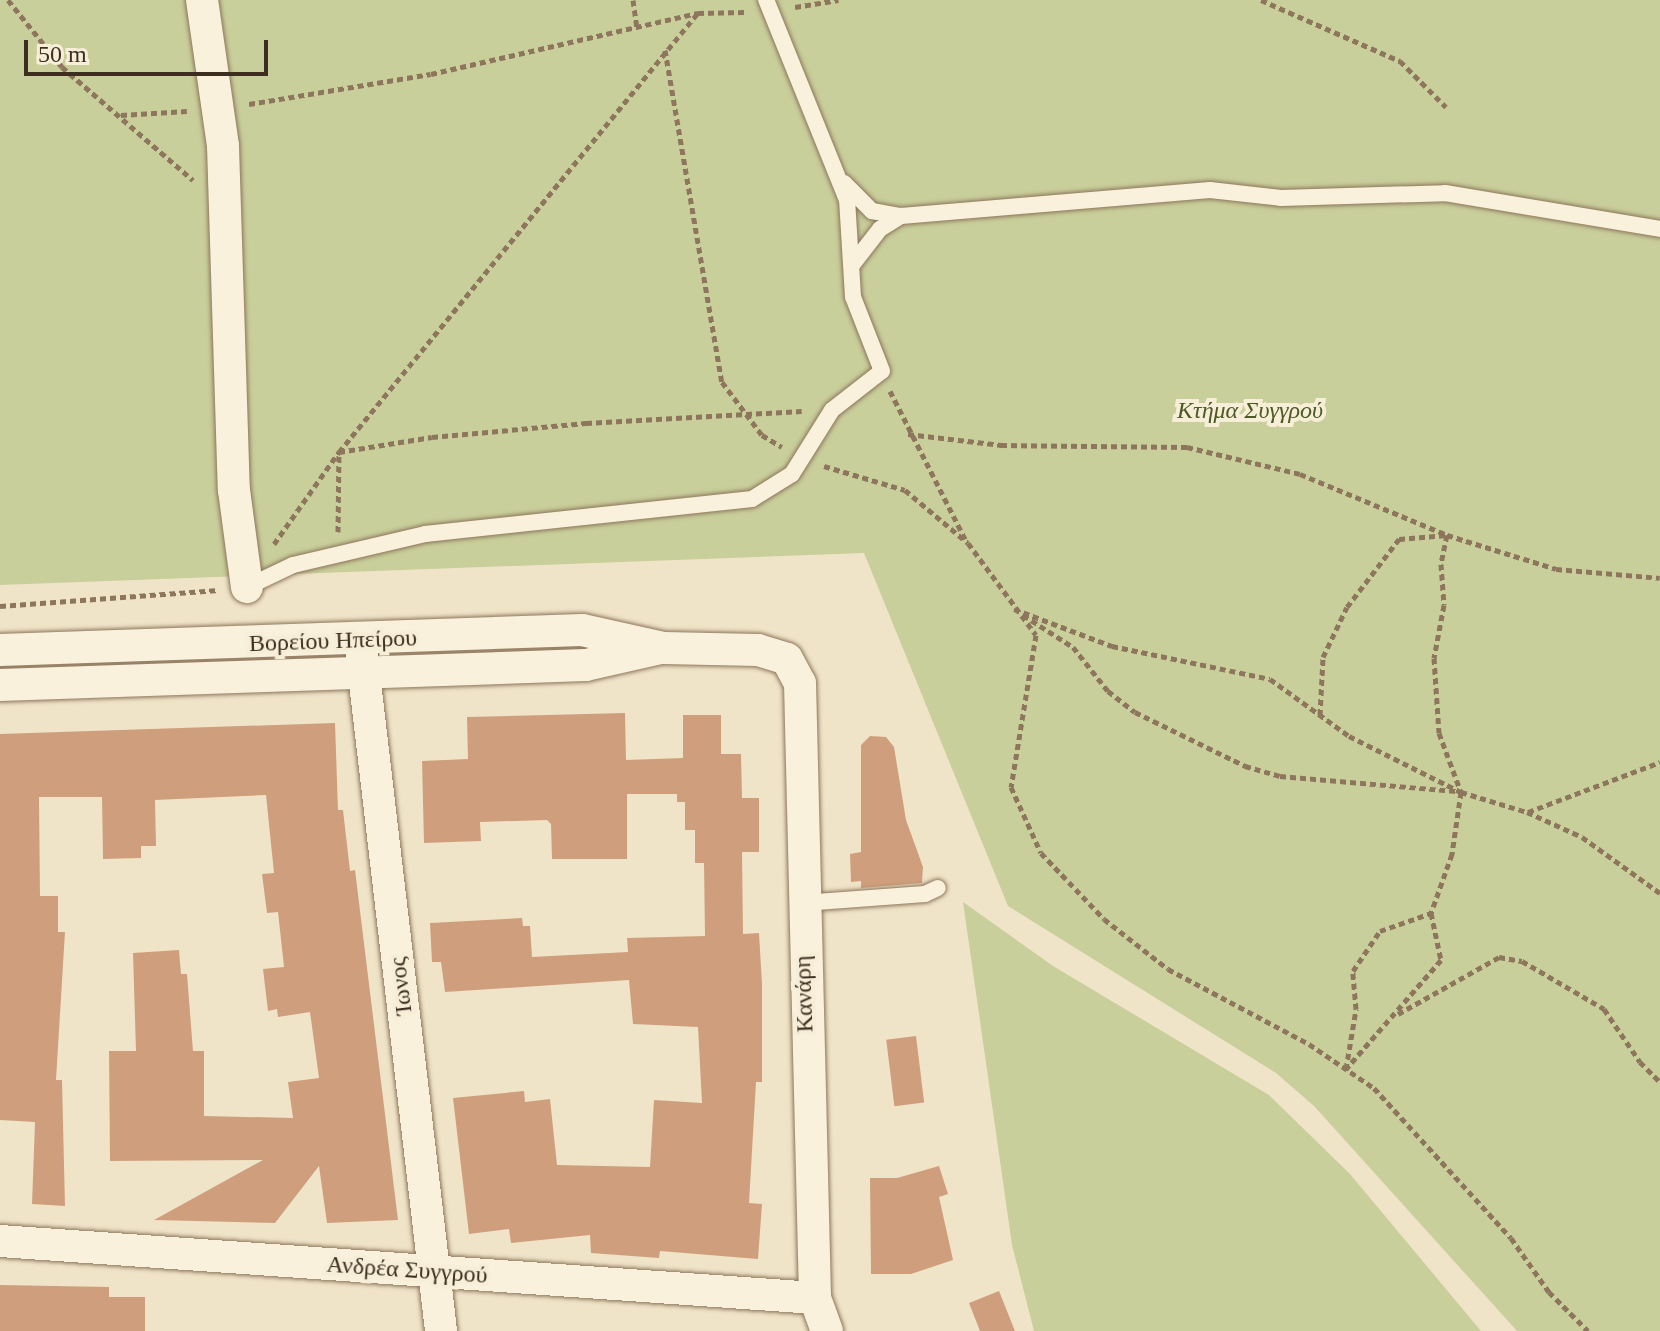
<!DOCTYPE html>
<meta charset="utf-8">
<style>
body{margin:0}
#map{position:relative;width:1660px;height:1331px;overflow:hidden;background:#f0e4c8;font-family:Georgia,serif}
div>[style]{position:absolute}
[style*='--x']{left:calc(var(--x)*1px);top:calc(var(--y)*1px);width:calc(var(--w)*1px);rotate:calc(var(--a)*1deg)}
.green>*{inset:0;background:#c9cf9b}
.building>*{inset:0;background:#cf9f7d;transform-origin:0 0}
.path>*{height:5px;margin-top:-2.5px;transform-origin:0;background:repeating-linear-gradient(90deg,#8d765c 0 6px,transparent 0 10px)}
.roads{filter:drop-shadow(0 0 2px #8d765c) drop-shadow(0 0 2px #8d765c)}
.lane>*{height:16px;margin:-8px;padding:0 8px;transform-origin:8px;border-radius:8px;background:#faf1dc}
.street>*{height:32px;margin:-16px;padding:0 16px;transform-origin:16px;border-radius:16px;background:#faf1dc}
span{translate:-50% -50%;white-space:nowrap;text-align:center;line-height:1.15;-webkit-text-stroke:8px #f7eed8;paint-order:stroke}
.park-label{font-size:24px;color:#4d5a26;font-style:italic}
.street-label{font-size:24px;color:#3d2e20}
.scale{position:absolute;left:24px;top:40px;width:244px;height:36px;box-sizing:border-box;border:4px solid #3d2e20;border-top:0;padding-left:10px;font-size:24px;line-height:28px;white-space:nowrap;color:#3d2e20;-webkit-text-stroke:6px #f7eed8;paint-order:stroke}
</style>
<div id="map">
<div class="green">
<i style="clip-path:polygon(0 0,1660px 0,1660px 1331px,1517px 1331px,1314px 1106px,1276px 1073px,1008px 906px,864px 553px,0 585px)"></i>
<i style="clip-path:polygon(963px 902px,1053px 966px,1269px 1095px,1350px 1174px,1481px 1331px,1034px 1331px,1012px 1245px)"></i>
</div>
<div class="building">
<i style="clip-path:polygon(625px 713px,626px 760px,683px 758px,683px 715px,721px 715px,721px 754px,741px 754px,742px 798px,759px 798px,759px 852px,742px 852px,743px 934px,759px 933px,762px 984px,762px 1082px,756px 1082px,749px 1203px,762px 1204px,758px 1259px,660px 1251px,659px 1258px,591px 1253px,590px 1235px,511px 1243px,509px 1229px,469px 1234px,453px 1098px,524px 1091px,525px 1102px,550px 1099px,557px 1165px,650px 1167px,654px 1100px,702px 1103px,698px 1027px,633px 1024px,629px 980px,445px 992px,441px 962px,432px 962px,430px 923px,522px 918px,523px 926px,530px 926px,532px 957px,628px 952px,627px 938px,705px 936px,704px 863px,695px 863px,695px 830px,685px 830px,685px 802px,677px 802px,677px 794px,627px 794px,627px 859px,552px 859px,551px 824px,547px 820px,480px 822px,481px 841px,424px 843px,422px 761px,468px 759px,467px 717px)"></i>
<i style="clip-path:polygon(335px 723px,338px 810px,343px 810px,350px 871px,355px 870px,398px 1220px,327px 1223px,319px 1166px,275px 1223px,154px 1220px,263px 1160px,110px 1161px,109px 1051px,136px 1051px,133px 953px,179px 950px,181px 974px,187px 974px,193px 1051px,204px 1051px,204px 1116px,293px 1118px,288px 1082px,319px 1078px,310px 1012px,278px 1017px,277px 1009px,268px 1011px,263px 969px,284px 967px,278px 912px,267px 913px,262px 874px,274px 873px,266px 795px,155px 800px,156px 846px,141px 846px,141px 858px,103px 859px,102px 797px,39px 797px,40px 896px,58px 896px,58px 932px,65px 932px,56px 1080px,62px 1080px,65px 1206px,32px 1204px,35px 1122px,0 1120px,0 734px)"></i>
<i style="clip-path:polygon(870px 736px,886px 737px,894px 747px,906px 820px,923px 867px,922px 883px,861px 888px,861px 881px,851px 882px,850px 854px,861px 852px,861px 745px)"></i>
<i style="left:916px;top:1036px;width:67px;height:30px;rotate:83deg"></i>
<i style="clip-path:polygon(939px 1166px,948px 1194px,939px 1197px,953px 1260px,911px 1274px,871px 1274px,870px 1178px,897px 1178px)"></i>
<i style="clip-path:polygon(0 1285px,109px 1287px,109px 1297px,145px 1297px,145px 1331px,0 1331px)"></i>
<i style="clip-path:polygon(999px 1291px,1015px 1331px,980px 1331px,969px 1303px)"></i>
</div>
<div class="path">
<i style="--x:8;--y:0;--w:86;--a:51.1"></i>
<i style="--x:62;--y:67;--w:173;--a:40.8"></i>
<i style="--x:633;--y:0;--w:27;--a:82"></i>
<i style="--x:1261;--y:0;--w:152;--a:23.7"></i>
<i style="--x:1400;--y:61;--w:65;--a:45"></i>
<i style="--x:795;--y:7;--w:44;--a:-9.2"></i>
<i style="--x:665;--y:50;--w:337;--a:80.3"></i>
<i style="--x:722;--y:382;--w:66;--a:53"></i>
<i style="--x:762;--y:435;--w:23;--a:31"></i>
<i style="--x:249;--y:104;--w:184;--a:-9.4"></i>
<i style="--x:431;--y:74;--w:274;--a:-12.9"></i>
<i style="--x:698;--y:13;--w:48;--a:-1.2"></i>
<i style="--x:121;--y:115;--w:66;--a:-3.5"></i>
<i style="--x:890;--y:391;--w:166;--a:63.1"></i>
<i style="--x:908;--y:434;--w:94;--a:6.7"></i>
<i style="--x:1001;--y:445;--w:186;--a:0.6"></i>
<i style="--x:1187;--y:447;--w:116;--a:13.4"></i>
<i style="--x:1300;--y:474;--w:159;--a:22.5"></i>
<i style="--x:1447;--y:535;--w:114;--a:17.3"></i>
<i style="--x:1556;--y:569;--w:104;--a:4.9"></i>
<i style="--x:824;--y:466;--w:84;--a:16.5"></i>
<i style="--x:905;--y:490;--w:82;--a:40.1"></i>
<i style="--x:968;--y:543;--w:114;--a:53.5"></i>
<i style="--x:1036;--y:635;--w:154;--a:99.3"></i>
<i style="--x:1011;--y:787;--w:72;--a:65.6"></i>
<i style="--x:1041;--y:853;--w:91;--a:46.3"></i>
<i style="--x:1104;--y:919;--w:81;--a:38"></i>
<i style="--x:1168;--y:969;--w:160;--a:28"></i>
<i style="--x:1309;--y:1044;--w:78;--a:34.1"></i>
<i style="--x:1374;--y:1088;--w:203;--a:47.6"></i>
<i style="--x:1511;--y:1238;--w:66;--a:54.9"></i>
<i style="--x:1549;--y:1292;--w:55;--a:45"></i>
<i style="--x:338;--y:532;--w:80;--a:-89.3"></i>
<i style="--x:339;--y:452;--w:566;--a:-50.74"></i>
<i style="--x:274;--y:544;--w:113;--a:-54.8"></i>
<i style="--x:339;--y:452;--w:94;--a:-9.2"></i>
<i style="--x:432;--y:437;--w:155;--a:-5.2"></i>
<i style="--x:586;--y:423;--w:216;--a:-3.2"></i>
<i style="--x:0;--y:606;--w:219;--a:-4.2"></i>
<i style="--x:1014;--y:609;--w:105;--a:20.7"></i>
<i style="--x:1112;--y:646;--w:161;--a:11.8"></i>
<i style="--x:1270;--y:679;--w:97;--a:35.8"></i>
<i style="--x:1349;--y:736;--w:125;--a:26.6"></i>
<i style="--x:1461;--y:792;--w:69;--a:16.9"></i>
<i style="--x:1527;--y:812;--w:60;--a:24.4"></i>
<i style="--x:1582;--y:837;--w:96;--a:35.7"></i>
<i style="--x:1023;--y:615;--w:59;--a:32.6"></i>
<i style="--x:1073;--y:647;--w:56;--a:51.5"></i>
<i style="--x:1108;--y:691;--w:34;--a:38"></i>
<i style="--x:1135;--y:712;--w:123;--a:26.1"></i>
<i style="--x:1245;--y:766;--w:36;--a:16"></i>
<i style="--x:1280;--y:776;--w:177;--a:4.9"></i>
<i style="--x:1320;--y:715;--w:58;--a:-87"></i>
<i style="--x:1323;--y:657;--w:55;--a:-64.4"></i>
<i style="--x:1347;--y:607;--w:86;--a:-52.6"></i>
<i style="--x:1399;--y:539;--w:48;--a:-4.8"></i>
<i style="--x:1447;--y:535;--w:30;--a:102"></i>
<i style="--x:1441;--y:564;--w:41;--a:85.8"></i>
<i style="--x:1444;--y:605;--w:54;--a:100.7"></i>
<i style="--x:1434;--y:658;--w:75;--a:86.2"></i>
<i style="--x:1439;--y:733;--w:63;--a:69.6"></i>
<i style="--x:1461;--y:792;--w:63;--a:98.3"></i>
<i style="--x:1452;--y:854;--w:63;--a:109.6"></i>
<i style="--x:1431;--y:913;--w:48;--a:78"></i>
<i style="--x:1441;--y:960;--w:145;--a:131.1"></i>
<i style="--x:1346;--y:1069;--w:61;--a:-80.5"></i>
<i style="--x:1356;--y:1009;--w:38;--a:-95"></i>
<i style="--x:1353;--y:971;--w:48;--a:-56"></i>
<i style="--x:1380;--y:931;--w:54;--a:-19.4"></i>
<i style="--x:1528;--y:812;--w:141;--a:-20.7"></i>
<i style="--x:1398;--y:1014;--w:116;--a:-29.4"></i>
<i style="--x:1499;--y:957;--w:23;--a:10"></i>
<i style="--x:1522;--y:961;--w:95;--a:30.3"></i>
<i style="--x:1604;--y:1009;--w:64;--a:55.8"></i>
<i style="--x:1640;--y:1062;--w:28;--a:45"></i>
</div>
<div class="roads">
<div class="lane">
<i style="--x:844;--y:183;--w:40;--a:45"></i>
<i style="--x:872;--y:211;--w:29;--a:10"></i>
<i style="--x:852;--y:265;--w:46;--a:-52.1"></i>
<i style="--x:880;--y:229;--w:25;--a:-32"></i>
<i style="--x:901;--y:216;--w:310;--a:-4.8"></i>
<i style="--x:1210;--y:190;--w:71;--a:6.4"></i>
<i style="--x:1281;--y:198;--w:164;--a:-1.7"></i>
<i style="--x:1445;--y:193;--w:218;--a:9.5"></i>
<i style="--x:247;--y:587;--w:51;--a:-25.6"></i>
<i style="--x:293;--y:565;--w:136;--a:-13.2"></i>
<i style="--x:425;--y:534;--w:329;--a:-6.1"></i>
<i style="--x:752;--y:499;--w:47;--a:-32"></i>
<i style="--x:792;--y:474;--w:75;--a:-58"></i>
<i style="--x:832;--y:410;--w:63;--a:-38"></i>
<i style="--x:882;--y:371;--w:79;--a:-111.4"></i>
<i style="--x:853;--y:297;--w:97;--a:-93.5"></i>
<i style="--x:847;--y:200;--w:216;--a:-112"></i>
<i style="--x:803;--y:903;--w:122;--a:-4.2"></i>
<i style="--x:925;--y:894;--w:14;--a:-25"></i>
</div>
<div class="street">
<i style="--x:202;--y:0;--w:148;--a:81.8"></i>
<i style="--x:223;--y:146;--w:344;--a:88.2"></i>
<i style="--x:234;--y:490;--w:98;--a:82.4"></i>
<i style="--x:360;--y:640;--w:696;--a:83.31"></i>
<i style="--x:0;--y:650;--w:582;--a:-1.97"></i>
<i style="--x:582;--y:630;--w:84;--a:12.4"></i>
<i style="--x:664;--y:648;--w:94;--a:1.2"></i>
<i style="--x:758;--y:650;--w:30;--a:17"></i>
<i style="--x:787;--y:659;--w:27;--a:62"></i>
<i style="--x:800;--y:683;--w:615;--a:88.6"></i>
<i style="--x:815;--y:1298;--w:35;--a:70"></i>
<i style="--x:0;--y:685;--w:586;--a:-1.95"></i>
<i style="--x:586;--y:665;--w:77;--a:-12.8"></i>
<i style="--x:0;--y:1241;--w:817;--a:4"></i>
</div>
</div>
<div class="park-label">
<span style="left:1250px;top:411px">Κτήμα Συγγρού</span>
</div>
<div class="street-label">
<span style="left:333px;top:641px;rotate:-2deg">Βορείου Ηπείρου</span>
<span style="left:401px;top:986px;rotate:-97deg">Ίωνος</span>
<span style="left:804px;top:994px;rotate:-92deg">Κανάρη</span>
<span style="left:407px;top:1270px;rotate:4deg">Ανδρέα Συγγρού</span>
</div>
<div class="scale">50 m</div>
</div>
